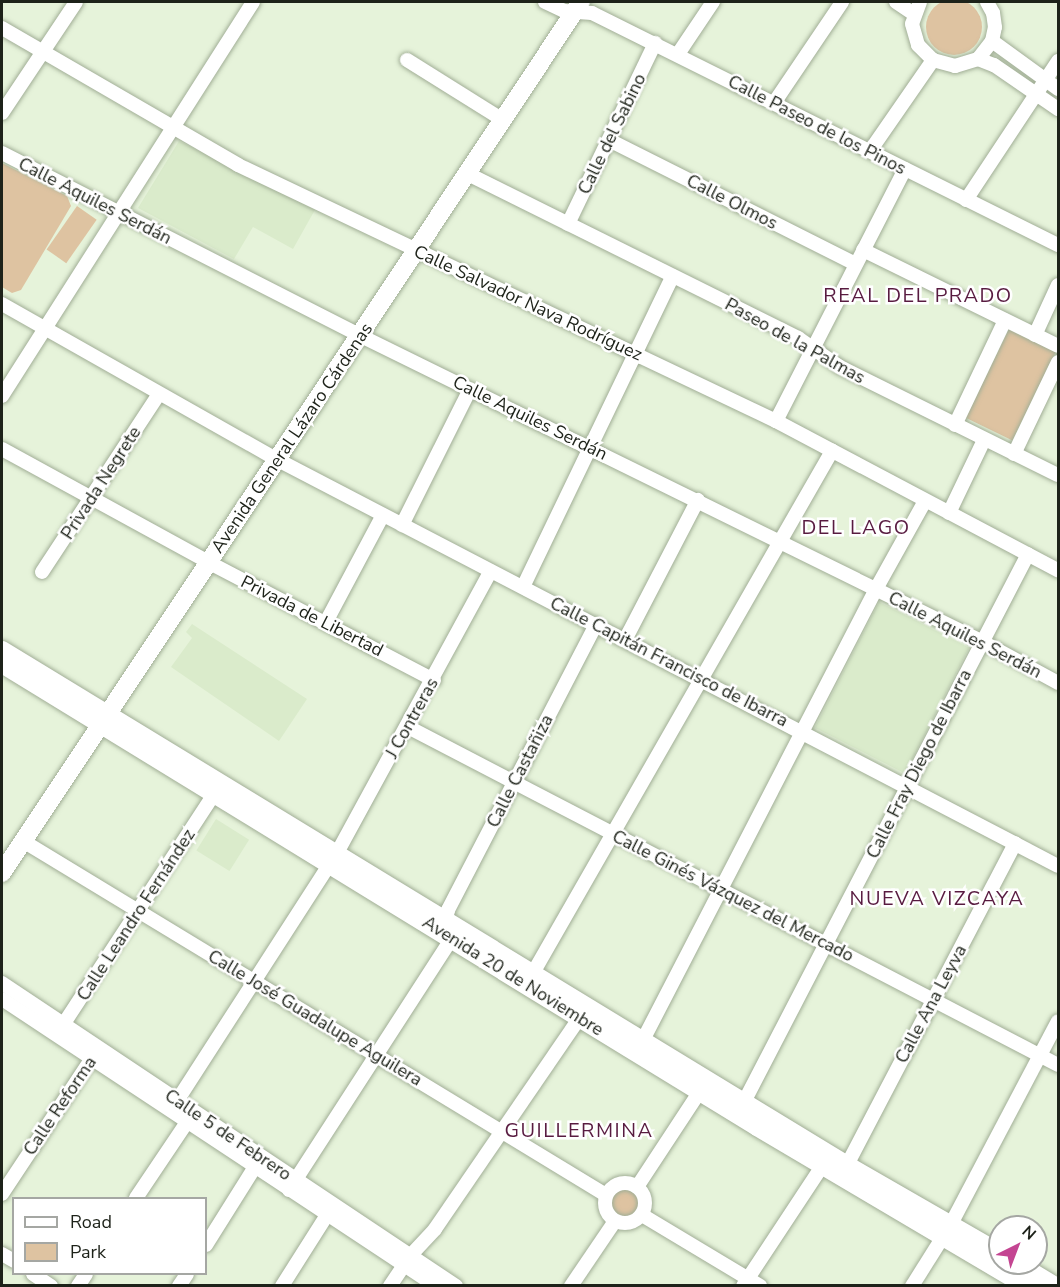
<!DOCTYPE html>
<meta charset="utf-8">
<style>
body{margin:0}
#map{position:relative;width:1060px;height:1287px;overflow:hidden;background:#e6f3da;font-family:"Nunito Sans",sans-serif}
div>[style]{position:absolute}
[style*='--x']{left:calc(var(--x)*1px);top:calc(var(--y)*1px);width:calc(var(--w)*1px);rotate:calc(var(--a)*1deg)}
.built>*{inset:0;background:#daebcb;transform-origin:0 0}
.green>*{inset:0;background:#dec3a1;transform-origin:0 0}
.round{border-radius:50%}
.roads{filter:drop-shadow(0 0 2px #a1ae96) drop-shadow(0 0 2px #a1ae96)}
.minor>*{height:14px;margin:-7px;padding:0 7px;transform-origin:7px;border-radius:7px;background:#fff}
.minor>.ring{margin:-7px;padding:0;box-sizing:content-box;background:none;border:14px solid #fff;border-radius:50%}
.major>*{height:18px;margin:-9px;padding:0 9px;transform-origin:9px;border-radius:9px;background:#fff}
span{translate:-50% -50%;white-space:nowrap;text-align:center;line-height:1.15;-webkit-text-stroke:5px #fff;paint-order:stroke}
.street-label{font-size:18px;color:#1d2219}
.neighbourhood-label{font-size:20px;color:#581b40;letter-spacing:1.5px}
.frame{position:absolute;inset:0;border:3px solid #1d2219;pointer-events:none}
.legend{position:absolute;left:12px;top:1197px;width:195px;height:78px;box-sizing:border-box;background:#fff;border:2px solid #a5a7a3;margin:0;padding:8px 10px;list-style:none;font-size:18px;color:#1d2219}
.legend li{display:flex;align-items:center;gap:12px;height:30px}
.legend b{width:30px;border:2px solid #a5a7a3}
.north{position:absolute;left:988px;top:1215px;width:60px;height:60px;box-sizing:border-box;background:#fff;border:2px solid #a5a7a3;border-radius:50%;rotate:42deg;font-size:16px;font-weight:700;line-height:24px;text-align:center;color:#1d2219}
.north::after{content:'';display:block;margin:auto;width:21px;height:27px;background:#c44592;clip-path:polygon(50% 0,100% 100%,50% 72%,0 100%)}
</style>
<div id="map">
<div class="built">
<i style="clip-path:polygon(179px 141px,316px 208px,293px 249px,253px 227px,234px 259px,138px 208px)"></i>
<i style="left:879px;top:602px;width:101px;height:141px;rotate:27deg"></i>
<i style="clip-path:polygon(192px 624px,307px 699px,279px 741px,171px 667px,192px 638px,186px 632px)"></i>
<i style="left:216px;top:819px;width:39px;height:37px;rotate:32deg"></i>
</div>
<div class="green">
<i class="round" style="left:926px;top:-1px;width:56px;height:56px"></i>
<i style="clip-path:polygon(2px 163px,67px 196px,71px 206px,21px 290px,12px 293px,2px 287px)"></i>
<i style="left:77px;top:206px;width:24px;height:53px;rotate:35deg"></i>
<i style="left:1010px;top:327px;width:52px;height:101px;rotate:26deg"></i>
<i class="round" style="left:611px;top:1189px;width:28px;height:28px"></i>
</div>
<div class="roads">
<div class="minor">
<i style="--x:545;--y:2;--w:21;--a:25"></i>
<i style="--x:564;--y:11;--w:28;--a:4"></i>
<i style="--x:592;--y:13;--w:521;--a:26.47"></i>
<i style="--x:896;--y:2;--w:22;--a:34"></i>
<i style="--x:920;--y:2;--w:23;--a:110"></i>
<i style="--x:912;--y:24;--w:22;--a:74"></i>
<i style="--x:918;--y:45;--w:21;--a:45"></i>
<i style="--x:933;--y:60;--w:23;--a:15"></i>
<i style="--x:955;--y:66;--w:24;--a:-17"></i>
<i style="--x:978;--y:59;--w:23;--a:-52"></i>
<i style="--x:992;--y:41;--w:14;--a:-78"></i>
<i style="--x:995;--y:27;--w:14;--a:-98"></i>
<i style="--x:993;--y:13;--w:13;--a:-119"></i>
<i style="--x:2;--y:28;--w:273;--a:30.1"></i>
<i style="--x:238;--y:165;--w:596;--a:25.45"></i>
<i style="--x:776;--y:421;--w:319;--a:27.9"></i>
<i style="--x:992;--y:41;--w:82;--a:36"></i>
<i style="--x:678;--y:54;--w:63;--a:-56.1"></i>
<i style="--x:978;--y:59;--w:17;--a:21"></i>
<i style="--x:994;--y:65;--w:78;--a:34.5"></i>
<i style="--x:407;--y:60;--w:113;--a:32"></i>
<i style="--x:774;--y:103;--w:122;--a:-56"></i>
<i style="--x:2;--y:113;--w:133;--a:-56.3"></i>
<i style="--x:609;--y:140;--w:276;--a:26.7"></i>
<i style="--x:870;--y:151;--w:111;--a:-55.3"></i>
<i style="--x:2;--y:153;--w:403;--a:27"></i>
<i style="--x:361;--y:336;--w:691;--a:26.19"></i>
<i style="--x:981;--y:641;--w:88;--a:28.6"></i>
<i style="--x:468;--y:174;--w:369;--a:26.4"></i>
<i style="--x:798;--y:338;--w:51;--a:34.6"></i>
<i style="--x:840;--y:367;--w:243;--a:26.4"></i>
<i style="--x:966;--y:200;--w:167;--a:-56.5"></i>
<i style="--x:568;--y:224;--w:201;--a:-64.3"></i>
<i style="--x:863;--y:250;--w:217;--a:26.2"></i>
<i style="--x:2;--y:304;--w:317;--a:29.5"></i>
<i style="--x:278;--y:460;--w:879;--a:27.5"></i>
<i style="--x:1035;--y:335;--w:55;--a:-65.3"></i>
<i style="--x:2;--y:396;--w:467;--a:-57.5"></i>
<i style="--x:776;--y:421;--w:283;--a:-62.9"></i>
<i style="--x:955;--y:425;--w:116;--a:-64.5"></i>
<i style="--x:2;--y:449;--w:235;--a:28.7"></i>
<i style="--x:208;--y:562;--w:255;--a:27.6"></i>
<i style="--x:1014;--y:454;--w:102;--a:-64.4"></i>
<i style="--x:949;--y:513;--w:81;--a:-64.4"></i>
<i style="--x:402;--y:525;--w:152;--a:-63.4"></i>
<i style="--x:42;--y:572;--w:213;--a:-56.7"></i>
<i style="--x:523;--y:587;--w:345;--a:-64.3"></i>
<i style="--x:326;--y:622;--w:121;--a:-62"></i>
<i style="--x:625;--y:640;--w:158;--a:-62.5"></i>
<i style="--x:408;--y:727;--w:733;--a:27.47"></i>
<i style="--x:23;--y:841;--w:682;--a:31.27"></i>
<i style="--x:533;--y:973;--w:602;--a:-60.2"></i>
<i style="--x:2;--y:983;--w:546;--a:33.72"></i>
<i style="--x:2;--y:999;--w:520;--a:33.48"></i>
<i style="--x:59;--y:1031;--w:285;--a:-56.8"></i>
<i style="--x:643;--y:1040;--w:508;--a:-62.68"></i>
<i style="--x:876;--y:589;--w:101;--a:-60.9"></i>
<i style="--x:177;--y:1101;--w:295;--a:-57.2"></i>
<i style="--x:337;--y:853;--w:321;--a:-61.4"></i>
<i style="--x:744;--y:1102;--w:617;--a:-62.6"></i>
<i style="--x:847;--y:1165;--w:363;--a:-62.4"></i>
<i class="ring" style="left:605px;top:1183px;width:26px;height:26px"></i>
<i style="--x:637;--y:1187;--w:115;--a:-56.7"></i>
<i style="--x:289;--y:1190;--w:294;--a:-57.1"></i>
<i style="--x:449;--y:943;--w:6;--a:-72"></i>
<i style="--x:451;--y:937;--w:19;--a:-106"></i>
<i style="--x:446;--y:919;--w:9;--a:-77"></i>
<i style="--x:448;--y:910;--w:322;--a:-62.6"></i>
<i style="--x:2;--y:1194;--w:170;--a:-56.5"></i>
<i style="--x:136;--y:1198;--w:92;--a:-56.1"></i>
<i style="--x:642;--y:1215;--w:138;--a:31"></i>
<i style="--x:206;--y:1245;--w:92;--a:-57.9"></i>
<i style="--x:2;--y:1254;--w:14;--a:30"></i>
<i style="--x:33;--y:1274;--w:22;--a:34"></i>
<i style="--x:78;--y:1286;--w:14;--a:-56"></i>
<i style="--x:179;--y:1286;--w:14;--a:-56"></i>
<i style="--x:282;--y:1286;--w:84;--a:-57.6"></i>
<i style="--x:390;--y:1286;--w:36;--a:-56"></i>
<i style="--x:410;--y:1256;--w:37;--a:-47"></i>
<i style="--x:435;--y:1229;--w:257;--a:-55.6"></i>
<i style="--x:571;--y:1286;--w:78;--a:-55.9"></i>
<i style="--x:743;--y:1286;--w:144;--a:-56.6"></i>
<i style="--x:912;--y:1286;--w:73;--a:-57.8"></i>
<i style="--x:951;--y:1224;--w:229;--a:-62.2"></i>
</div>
<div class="major">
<i style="--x:2;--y:650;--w:990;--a:31.36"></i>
<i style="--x:847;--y:1165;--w:177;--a:29.9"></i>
<i style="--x:2;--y:664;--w:886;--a:31.52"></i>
<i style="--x:757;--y:1127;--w:312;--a:30.6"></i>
<i style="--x:2;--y:873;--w:1046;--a:-56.39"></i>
<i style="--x:1017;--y:1263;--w:44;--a:31.2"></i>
</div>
</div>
<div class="street-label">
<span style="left:817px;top:125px;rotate:27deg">Calle Paseo de los Pinos</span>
<span style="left:612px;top:134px;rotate:-64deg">Calle del Sabino</span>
<span style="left:95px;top:201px;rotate:27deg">Calle Aquiles Serdán</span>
<span style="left:732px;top:202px;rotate:27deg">Calle Olmos</span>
<span style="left:528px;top:303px;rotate:25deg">Calle Salvador Nava Rodríguez</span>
<span style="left:795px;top:341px;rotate:29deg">Paseo de la Palmas</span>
<span style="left:530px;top:418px;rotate:26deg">Calle Aquiles Serdán</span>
<span style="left:292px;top:438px;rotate:-56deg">Avenida General Lázaro Cárdenas</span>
<span style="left:101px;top:483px;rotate:-57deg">Privada Negrete</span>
<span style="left:312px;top:616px;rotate:27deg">Privada de Libertad</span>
<span style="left:965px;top:635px;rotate:27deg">Calle Aquiles Serdán</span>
<span style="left:669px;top:662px;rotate:27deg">Calle Capitán Francisco de Ibarra</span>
<span style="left:412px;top:718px;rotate:-61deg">J Contreras</span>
<span style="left:919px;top:764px;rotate:-63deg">Calle Fray Diego de Ibarra</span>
<span style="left:520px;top:771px;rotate:-63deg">Calle Castañiza</span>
<span style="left:733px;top:896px;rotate:27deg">Calle Ginés Vázquez del Mercado</span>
<span style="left:136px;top:915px;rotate:-57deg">Calle Leandro Fernández</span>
<span style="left:513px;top:976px;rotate:32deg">Avenida 20 de Noviembre</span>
<span style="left:931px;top:1004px;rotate:-62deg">Calle Ana Leyva</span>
<span style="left:315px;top:1018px;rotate:31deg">Calle José Guadalupe Aguilera</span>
<span style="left:60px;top:1106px;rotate:-56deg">Calle Reforma</span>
<span style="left:228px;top:1135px;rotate:34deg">Calle 5 de Febrero</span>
</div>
<div class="neighbourhood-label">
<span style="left:918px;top:295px">REAL DEL PRADO</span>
<span style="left:856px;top:527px">DEL LAGO</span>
<span style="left:937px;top:898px">NUEVA VIZCAYA</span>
<span style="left:579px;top:1130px">GUILLERMINA</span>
</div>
<div class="frame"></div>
<ul class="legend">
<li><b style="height:8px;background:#fff"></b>Road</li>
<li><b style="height:16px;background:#dec3a1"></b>Park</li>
</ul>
<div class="north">N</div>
</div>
